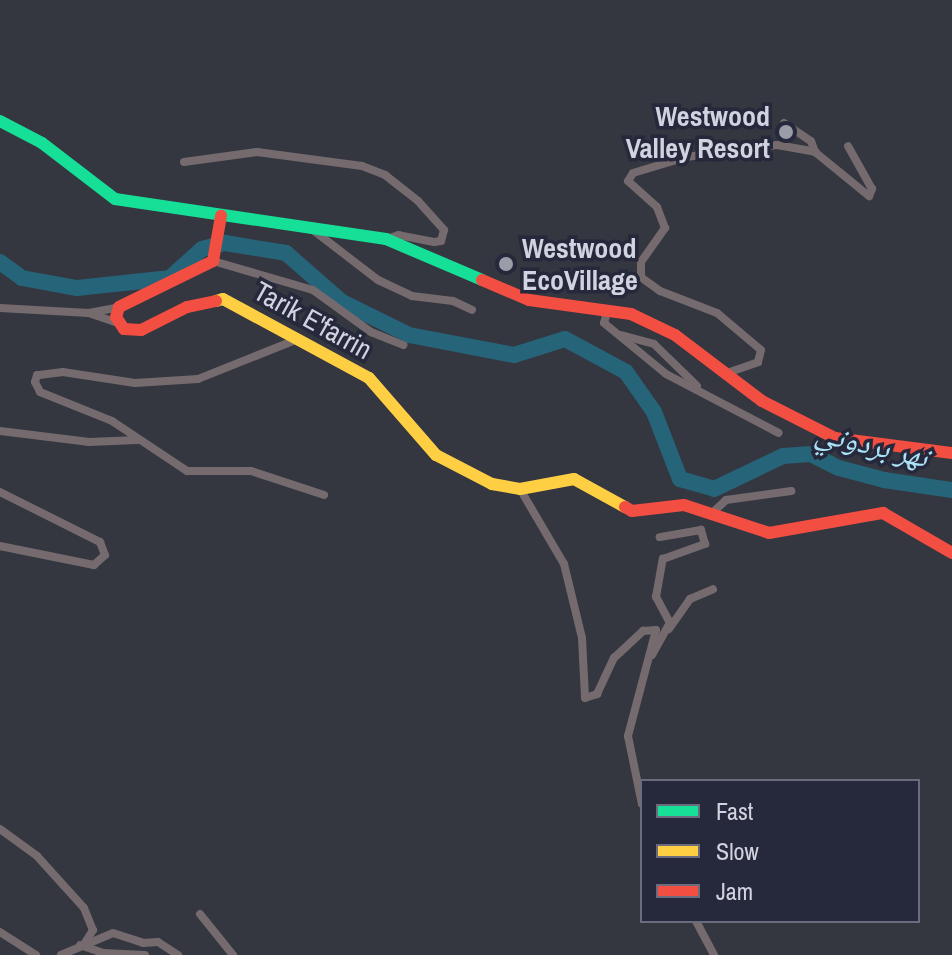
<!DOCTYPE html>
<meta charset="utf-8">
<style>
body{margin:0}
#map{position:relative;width:952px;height:955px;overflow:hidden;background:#343640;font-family:"Archivo Narrow","Noto Naskh Arabic",sans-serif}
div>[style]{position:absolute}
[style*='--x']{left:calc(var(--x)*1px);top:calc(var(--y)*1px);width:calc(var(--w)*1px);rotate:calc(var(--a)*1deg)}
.river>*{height:16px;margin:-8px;padding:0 8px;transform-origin:8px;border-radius:8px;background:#266479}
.street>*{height:8px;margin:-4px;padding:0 4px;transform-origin:4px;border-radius:4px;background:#756b6e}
.fast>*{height:12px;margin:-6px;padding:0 6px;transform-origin:6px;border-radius:6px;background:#16e098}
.slow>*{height:12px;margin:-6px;padding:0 6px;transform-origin:6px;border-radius:6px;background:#ffcf43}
.jam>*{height:12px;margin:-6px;padding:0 6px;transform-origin:6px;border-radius:6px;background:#f24e42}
.dots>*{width:22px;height:22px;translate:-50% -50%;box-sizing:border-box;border:4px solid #26283b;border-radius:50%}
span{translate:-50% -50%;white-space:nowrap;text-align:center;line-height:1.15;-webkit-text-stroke:7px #26283b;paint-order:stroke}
.poi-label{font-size:28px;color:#d1d3e0;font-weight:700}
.right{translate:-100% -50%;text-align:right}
.left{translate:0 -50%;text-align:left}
.street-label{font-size:28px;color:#d1d3e0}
.water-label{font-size:30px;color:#ace2f6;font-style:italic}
.legend{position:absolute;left:640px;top:779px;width:280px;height:144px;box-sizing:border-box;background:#26283b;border:2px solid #6a6c7d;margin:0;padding:10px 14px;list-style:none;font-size:24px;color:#d1d3e0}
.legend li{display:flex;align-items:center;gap:16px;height:40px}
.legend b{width:40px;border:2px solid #6a6c7d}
</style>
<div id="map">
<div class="river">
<i style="--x:0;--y:262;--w:27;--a:36"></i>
<i style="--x:22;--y:278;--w:56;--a:10.3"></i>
<i style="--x:77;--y:288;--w:94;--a:-6.1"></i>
<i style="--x:170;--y:278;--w:43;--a:-42.2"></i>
<i style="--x:202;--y:249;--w:24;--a:-15"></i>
<i style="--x:225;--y:243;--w:62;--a:9.3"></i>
<i style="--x:286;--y:253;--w:74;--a:41.2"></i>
<i style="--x:342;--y:302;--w:75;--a:26.2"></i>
<i style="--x:409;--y:335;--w:107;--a:10.8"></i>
<i style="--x:514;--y:355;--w:53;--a:-17.4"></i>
<i style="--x:565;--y:339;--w:69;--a:28.4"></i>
<i style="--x:626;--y:372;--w:49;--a:55"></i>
<i style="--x:654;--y:412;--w:72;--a:68.8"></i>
<i style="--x:680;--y:479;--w:35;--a:16"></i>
<i style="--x:714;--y:489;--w:76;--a:-25.6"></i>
<i style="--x:783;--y:456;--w:28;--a:-4"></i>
<i style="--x:811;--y:454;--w:31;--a:27"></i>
<i style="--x:839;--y:468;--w:47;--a:14.9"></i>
<i style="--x:884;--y:480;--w:69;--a:8.4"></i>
</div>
<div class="street">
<i style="--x:784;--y:123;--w:32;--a:34"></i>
<i style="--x:811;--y:141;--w:12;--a:70"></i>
<i style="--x:184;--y:162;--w:74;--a:-7.8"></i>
<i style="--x:257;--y:152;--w:106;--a:7.6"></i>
<i style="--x:362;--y:166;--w:25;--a:21"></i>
<i style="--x:385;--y:175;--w:42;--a:38.2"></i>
<i style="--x:418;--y:201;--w:39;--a:48"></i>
<i style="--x:444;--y:230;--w:11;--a:105"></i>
<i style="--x:441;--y:241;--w:7;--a:172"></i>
<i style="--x:434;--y:242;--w:36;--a:-169"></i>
<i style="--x:399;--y:235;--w:14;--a:163"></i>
<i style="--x:313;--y:230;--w:82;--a:37.6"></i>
<i style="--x:378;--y:280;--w:38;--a:25"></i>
<i style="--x:412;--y:296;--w:41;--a:7"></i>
<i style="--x:453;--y:301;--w:21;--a:25"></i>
<i style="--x:213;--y:261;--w:104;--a:16.2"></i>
<i style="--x:313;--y:290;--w:72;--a:35.9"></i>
<i style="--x:371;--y:332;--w:35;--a:22"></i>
<i style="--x:0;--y:308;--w:89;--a:3.2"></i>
<i style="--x:607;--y:312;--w:11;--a:105"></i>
<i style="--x:604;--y:323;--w:80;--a:39.4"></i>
<i style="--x:666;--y:374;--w:127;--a:27.6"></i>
<i style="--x:118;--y:323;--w:31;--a:-161"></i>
<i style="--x:89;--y:313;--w:31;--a:-11"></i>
<i style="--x:621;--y:335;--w:34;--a:15"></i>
<i style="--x:654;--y:344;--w:60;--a:44.3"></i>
<i style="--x:293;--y:341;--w:102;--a:158.2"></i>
<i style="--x:198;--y:379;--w:63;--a:176.4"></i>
<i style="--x:135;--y:383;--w:73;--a:-171.3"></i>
<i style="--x:63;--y:372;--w:26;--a:173"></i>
<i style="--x:37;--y:375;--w:7;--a:106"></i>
<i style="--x:35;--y:382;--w:11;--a:63"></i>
<i style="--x:40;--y:392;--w:78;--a:21.9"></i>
<i style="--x:112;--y:421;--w:90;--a:33.7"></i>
<i style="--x:187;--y:471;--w:64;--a:0"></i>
<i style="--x:251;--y:471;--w:77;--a:18.2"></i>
<i style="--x:724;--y:374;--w:36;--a:-19"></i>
<i style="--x:758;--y:362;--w:12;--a:-76"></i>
<i style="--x:761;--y:350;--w:57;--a:-139.9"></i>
<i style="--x:717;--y:313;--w:61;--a:-158.9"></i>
<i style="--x:660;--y:291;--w:24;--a:-144"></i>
<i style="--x:641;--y:277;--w:15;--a:-90"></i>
<i style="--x:641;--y:262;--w:42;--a:-54.8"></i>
<i style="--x:665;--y:228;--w:22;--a:-111"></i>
<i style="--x:657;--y:207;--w:39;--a:-138"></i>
<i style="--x:628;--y:181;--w:9;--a:-58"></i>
<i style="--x:633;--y:173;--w:55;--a:-16.8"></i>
<i style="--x:686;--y:157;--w:92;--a:-7.5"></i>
<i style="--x:777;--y:145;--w:39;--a:10"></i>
<i style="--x:815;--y:152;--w:70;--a:39.2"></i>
<i style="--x:869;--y:196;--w:8;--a:-67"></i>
<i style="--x:872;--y:189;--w:49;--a:-119.2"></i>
<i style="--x:0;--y:431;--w:90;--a:7"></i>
<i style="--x:89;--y:442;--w:49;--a:-2.3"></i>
<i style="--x:520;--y:489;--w:87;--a:59.6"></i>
<i style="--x:564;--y:564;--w:76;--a:76.3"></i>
<i style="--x:582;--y:638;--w:60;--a:87.1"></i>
<i style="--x:585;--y:698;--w:13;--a:-18"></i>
<i style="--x:597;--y:694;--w:40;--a:-65"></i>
<i style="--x:614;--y:658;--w:40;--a:-43"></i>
<i style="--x:643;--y:631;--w:13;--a:-4"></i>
<i style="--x:656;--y:630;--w:110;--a:104.8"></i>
<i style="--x:628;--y:736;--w:69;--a:78.4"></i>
<i style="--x:0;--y:492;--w:112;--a:26.6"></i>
<i style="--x:100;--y:542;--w:14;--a:69"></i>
<i style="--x:105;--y:555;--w:15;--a:138"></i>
<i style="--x:94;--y:565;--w:96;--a:-168.6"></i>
<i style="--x:710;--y:515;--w:22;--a:-43"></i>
<i style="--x:726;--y:500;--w:66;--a:-7.9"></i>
<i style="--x:669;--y:629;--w:37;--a:-55"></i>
<i style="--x:690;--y:599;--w:25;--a:-23"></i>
<i style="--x:652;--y:655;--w:37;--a:-61"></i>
<i style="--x:670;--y:623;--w:30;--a:-118"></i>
<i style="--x:656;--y:597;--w:39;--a:-80"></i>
<i style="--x:663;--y:559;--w:45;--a:-19.7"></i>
<i style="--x:705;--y:544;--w:15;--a:-106"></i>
<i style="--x:701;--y:530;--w:42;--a:170.3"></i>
<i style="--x:0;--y:829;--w:46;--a:36.1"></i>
<i style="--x:37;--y:856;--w:70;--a:47.9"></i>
<i style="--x:84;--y:908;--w:24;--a:68"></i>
<i style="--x:93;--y:930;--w:15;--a:122"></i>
<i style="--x:200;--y:914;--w:53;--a:51.2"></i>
<i style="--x:696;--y:921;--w:38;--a:62"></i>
<i style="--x:0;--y:932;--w:43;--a:32.6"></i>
<i style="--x:80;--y:945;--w:24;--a:19"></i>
<i style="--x:103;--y:953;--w:42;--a:2.7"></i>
<i style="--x:61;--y:955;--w:56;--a:-22.9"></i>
<i style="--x:113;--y:933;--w:32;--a:18"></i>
<i style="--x:143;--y:943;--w:15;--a:-4"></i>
<i style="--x:158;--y:942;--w:24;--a:33"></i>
</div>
<div class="fast">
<i style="--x:0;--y:121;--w:47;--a:27.6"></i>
<i style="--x:42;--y:143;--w:92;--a:37.5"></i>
<i style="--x:115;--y:199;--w:274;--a:8.4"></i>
<i style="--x:386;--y:239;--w:104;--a:23.1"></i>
</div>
<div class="slow">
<i style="--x:216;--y:301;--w:7;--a:-16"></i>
<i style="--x:223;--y:299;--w:166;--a:28.4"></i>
<i style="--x:369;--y:378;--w:102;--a:49"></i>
<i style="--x:436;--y:455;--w:63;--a:27.4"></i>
<i style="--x:492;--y:484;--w:28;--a:10"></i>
<i style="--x:520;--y:489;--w:55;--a:-10.5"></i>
<i style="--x:574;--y:479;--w:58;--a:28.8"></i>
</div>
<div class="jam">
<i style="--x:482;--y:280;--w:51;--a:23.1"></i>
<i style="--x:529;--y:300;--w:103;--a:7.8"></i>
<i style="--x:631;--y:314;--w:49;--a:25.5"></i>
<i style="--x:675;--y:335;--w:109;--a:37.2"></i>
<i style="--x:762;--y:401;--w:82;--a:26.9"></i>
<i style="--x:835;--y:438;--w:118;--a:7.3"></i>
<i style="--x:216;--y:301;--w:30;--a:168"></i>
<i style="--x:187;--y:307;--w:51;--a:153.4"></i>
<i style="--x:141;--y:330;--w:17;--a:-177"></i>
<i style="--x:124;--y:329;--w:14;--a:-124"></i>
<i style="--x:116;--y:317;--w:10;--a:-73"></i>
<i style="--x:119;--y:307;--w:105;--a:-26.1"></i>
<i style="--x:213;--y:261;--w:46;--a:-79.9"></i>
<i style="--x:625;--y:507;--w:8;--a:30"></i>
<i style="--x:632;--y:511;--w:52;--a:-6.6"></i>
<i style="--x:684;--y:505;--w:89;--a:18.2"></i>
<i style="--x:769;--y:533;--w:116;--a:-10"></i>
<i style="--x:883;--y:513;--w:80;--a:30.1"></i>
</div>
<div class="dots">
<i style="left:786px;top:132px;background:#9a9ca8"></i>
<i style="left:506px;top:264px;background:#9a9ca8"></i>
</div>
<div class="poi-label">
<span class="right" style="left:770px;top:132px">Westwood<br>Valley Resort</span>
<span class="left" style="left:522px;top:264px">Westwood<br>EcoVillage</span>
</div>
<div class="street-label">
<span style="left:313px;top:320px;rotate:29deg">Tarik E'farrin</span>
</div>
<div class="water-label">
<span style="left:872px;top:444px;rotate:13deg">نهر بردوني</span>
</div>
<ul class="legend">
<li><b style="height:10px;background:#16e098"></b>Fast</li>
<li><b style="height:10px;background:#ffcf43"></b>Slow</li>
<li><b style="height:10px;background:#f24e42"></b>Jam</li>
</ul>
</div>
